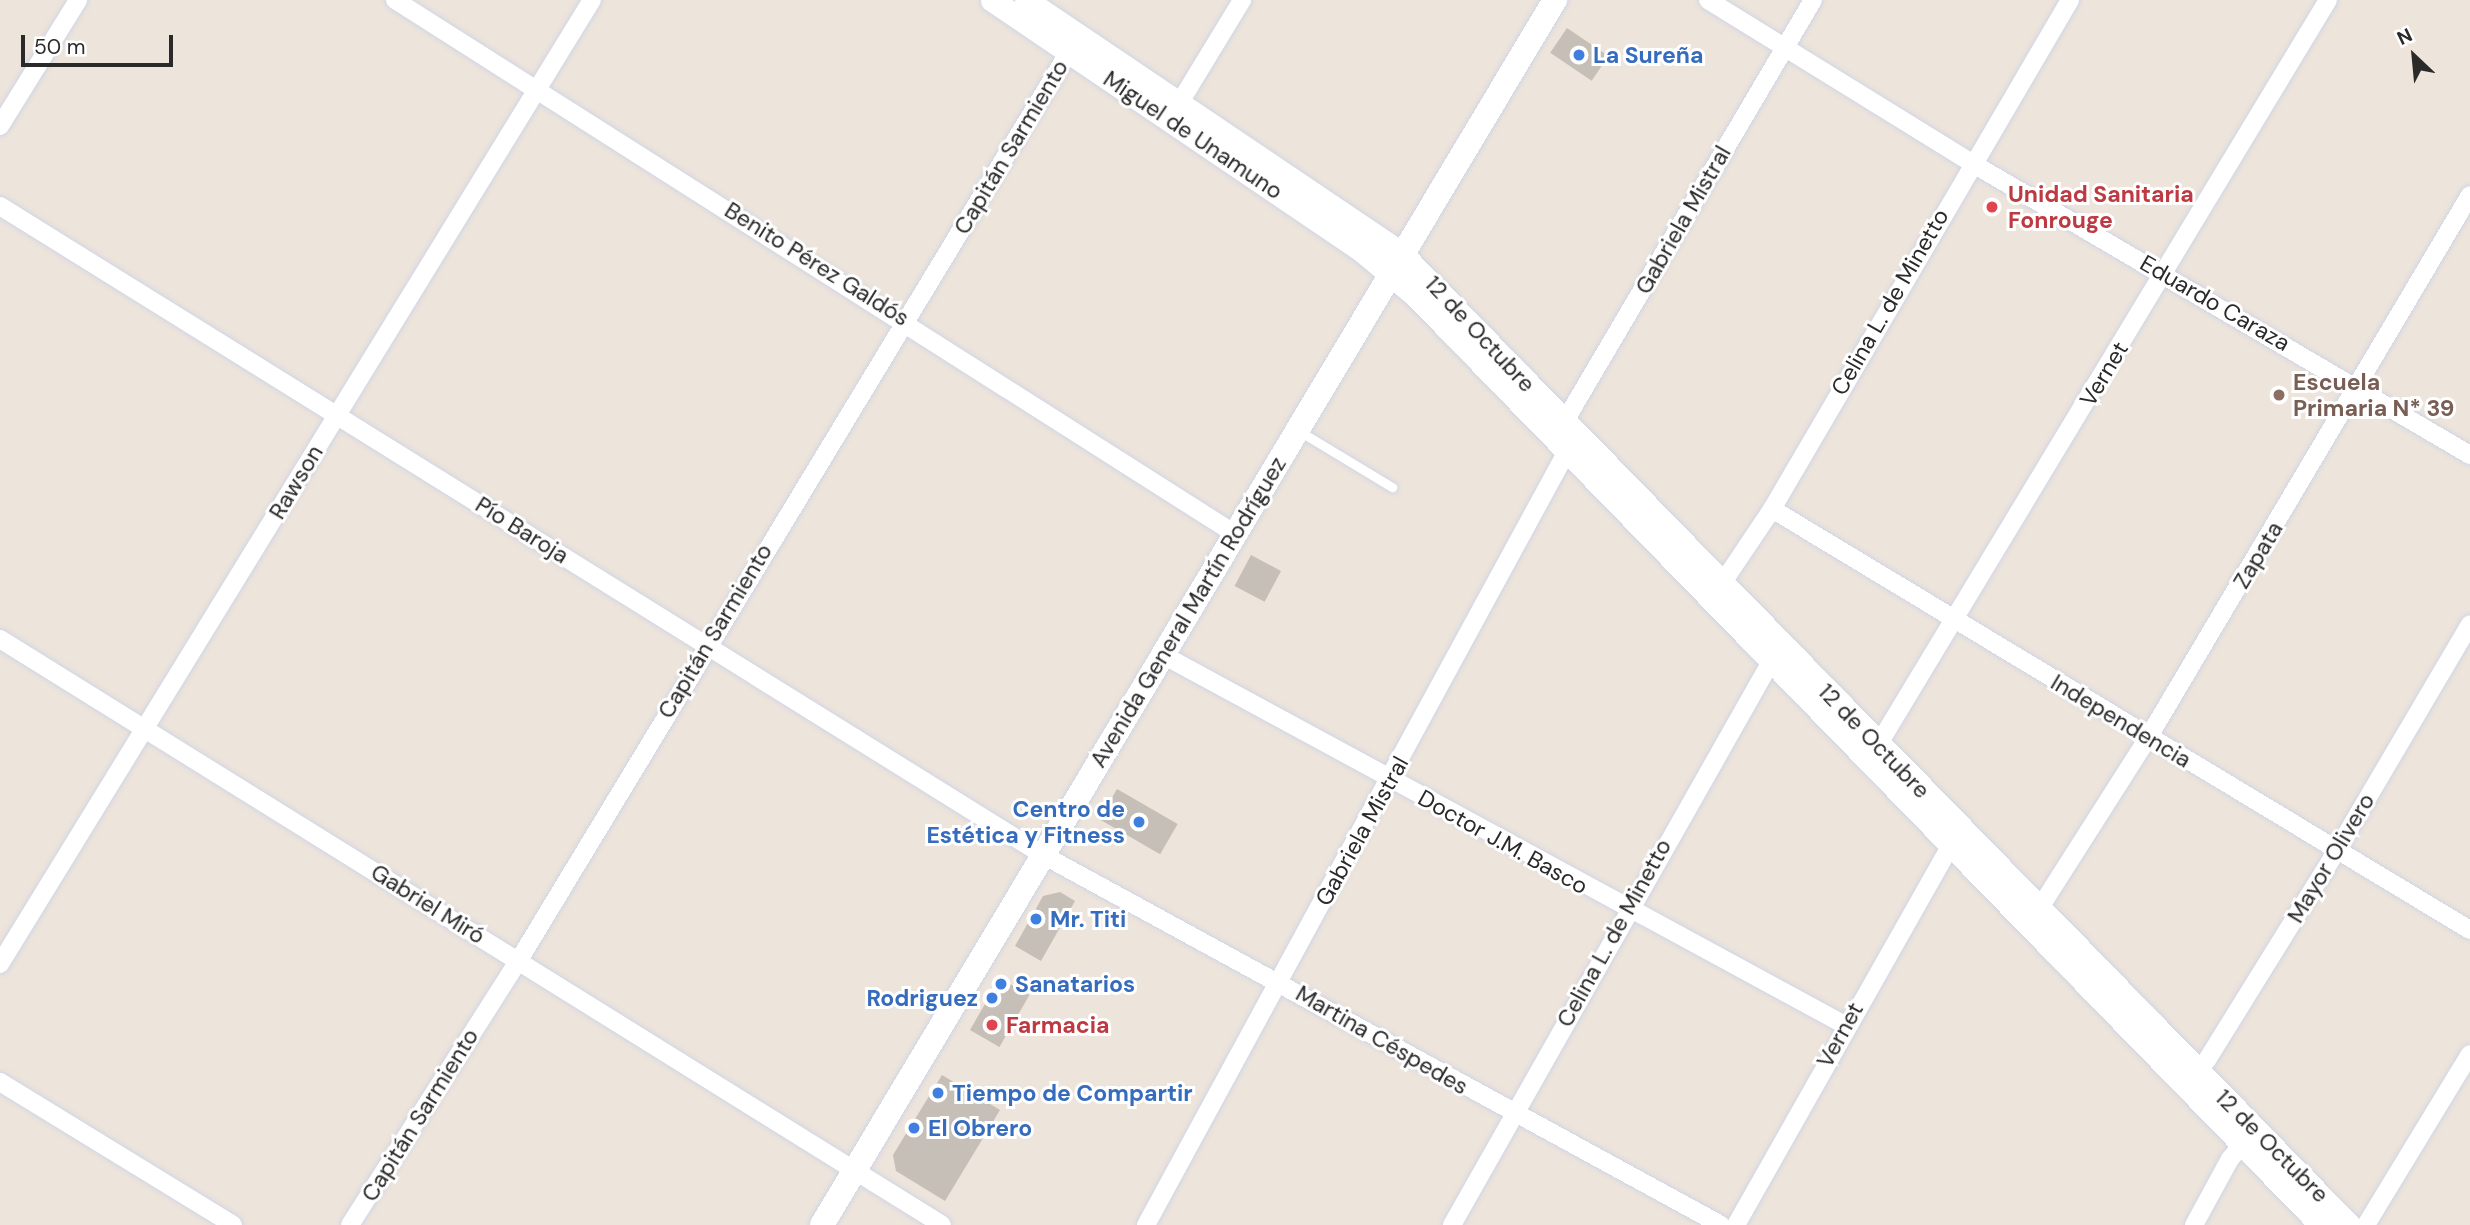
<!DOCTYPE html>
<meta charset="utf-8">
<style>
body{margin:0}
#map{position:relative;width:2470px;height:1225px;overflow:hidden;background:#ede4db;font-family:"DM Sans",sans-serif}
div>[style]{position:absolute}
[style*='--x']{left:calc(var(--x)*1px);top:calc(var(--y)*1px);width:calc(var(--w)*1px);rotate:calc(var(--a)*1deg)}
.building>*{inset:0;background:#c5bfb7;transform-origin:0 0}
.roads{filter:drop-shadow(0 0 2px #d0d5e4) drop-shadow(0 0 2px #d0d5e4)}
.service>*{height:9px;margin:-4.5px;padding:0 4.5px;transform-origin:4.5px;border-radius:4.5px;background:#fff}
.minor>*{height:18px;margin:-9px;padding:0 9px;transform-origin:9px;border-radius:9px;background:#fff}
.tertiary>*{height:23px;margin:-11.5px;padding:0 11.5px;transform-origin:11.5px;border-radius:11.5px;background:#fff}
.secondary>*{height:24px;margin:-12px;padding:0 12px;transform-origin:12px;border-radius:12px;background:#fff}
.dots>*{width:19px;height:19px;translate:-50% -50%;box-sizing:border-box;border:4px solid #fff;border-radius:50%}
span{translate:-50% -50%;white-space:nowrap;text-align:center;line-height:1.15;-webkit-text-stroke:6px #fff;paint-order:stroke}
.shop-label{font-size:23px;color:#366cbe;font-weight:700}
.left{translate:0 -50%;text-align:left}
.right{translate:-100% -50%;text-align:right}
.street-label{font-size:23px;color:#2a2a2a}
.health-label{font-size:23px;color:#be3a42;font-weight:700}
.education-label{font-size:23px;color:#785e54;font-weight:700}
.north{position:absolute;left:2379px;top:21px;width:70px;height:70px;-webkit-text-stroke:5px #fff;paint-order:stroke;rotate:334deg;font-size:19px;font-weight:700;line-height:28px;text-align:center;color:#2a2a2a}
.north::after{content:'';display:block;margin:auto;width:24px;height:32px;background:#2a2a2a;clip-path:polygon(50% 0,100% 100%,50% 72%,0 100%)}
.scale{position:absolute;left:21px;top:35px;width:152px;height:32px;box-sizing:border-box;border:4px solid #2a2a2a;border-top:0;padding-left:9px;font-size:21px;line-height:24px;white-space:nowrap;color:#2a2a2a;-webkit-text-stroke:5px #fff;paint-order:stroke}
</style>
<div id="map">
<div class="building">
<i style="left:1567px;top:28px;width:50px;height:30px;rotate:34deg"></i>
<i style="left:1251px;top:555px;width:34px;height:35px;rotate:28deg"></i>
<i style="left:1117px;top:789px;width:70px;height:35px;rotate:30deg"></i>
<i style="clip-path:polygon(1060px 892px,1075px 901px,1041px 961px,1015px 946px,1043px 896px)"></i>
<i style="left:1000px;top:978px;width:34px;height:60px;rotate:30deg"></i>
<i style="clip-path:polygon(942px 1075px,1000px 1110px,945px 1201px,896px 1171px,893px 1155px)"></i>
</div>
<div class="roads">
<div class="service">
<i style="--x:1299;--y:431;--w:109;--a:31.1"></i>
</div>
<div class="minor">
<i style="--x:395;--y:0;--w:995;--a:32.44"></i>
<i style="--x:1708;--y:0;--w:308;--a:31.7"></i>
<i style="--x:1970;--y:162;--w:580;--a:30.37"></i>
<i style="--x:1174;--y:112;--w:131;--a:-58.7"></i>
<i style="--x:0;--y:126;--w:148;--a:-58.2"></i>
<i style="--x:0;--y:206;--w:1228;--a:31.89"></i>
<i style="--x:1043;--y:855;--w:772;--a:28.62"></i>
<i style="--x:1559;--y:431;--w:500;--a:-59.49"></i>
<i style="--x:1772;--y:509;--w:815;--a:31.1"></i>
<i style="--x:1717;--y:591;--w:99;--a:-56.1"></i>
<i style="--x:1772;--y:509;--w:590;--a:-59.65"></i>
<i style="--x:0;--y:639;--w:1109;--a:31.88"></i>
<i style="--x:1163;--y:655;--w:776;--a:28.48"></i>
<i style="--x:1878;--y:745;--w:870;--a:-58.87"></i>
<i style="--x:2039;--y:909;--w:203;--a:-57.5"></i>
<i style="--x:2148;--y:738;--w:631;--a:-59.33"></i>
<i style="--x:0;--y:964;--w:1131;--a:-58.45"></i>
<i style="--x:2190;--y:1077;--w:24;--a:-45"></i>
<i style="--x:2207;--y:1060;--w:247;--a:-58.2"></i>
<i style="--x:2337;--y:850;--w:262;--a:-59.5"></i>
<i style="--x:0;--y:1082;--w:273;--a:31.5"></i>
<i style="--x:350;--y:1225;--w:314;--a:-57.5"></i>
<i style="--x:519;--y:960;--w:1073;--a:-58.8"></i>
<i style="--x:1146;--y:1225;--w:891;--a:-61.45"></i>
<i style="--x:1452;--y:1225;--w:660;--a:-60.48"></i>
<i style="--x:1736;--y:1225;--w:432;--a:-60.5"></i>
<i style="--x:2194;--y:1225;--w:75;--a:-61.4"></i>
<i style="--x:2230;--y:1159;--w:32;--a:-49"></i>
<i style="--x:2366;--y:1225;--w:200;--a:-58.7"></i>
</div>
<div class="tertiary">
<i style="--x:992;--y:0;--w:444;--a:34.1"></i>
<i style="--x:1360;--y:249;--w:72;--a:39.9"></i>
<i style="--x:1415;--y:295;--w:1298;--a:45.75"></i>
<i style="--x:1026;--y:0;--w:454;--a:34"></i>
<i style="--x:1402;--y:254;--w:1356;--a:45.72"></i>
</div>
<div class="secondary">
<i style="--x:822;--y:1225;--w:1428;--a:-59.11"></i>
</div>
</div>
<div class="dots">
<i style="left:1579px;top:55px;background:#3f7fe0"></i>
<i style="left:1992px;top:207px;background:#e0444e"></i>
<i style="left:2279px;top:395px;background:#8d6e63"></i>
<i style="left:1139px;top:822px;background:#3f7fe0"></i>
<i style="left:1036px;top:919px;background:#3f7fe0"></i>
<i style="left:1001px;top:984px;background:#3f7fe0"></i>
<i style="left:992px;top:998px;background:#3f7fe0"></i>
<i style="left:992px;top:1025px;background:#e0444e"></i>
<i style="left:938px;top:1093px;background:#3f7fe0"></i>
<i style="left:914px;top:1128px;background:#3f7fe0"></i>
</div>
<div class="shop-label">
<span class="left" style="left:1593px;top:55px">La Sureña</span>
<span class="right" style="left:1125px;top:822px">Centro de<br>Estética y Fitness</span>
<span class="left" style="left:1050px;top:919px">Mr. Titi</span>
<span class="left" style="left:1015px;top:984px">Sanatarios</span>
<span class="right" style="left:978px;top:998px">Rodriguez</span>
<span class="left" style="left:952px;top:1093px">Tiempo de Compartir</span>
<span class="left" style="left:928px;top:1128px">El Obrero</span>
</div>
<div class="street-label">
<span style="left:1193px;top:135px;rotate:34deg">Miguel de Unamuno</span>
<span style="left:1011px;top:147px;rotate:-59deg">Capitán Sarmiento</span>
<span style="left:1683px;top:220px;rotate:-60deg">Gabriela Mistral</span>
<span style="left:817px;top:264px;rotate:32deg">Benito Pérez Galdós</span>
<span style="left:1890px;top:302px;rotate:-60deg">Celina L. de Minetto</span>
<span style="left:2215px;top:303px;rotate:30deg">Eduardo Caraza</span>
<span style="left:1480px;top:334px;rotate:47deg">12 de Octubre</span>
<span style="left:2104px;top:374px;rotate:-59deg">Vernet</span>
<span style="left:296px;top:482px;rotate:-59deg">Rawson</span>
<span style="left:522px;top:530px;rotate:32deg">Pío Baroja</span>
<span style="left:2258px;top:555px;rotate:-59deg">Zapata</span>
<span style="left:1188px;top:612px;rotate:-59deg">Avenida General Martín Rodríguez</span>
<span style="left:715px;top:631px;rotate:-59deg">Capitán Sarmiento</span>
<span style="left:2121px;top:721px;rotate:31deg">Independencia</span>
<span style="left:1874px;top:741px;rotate:46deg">12 de Octubre</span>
<span style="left:1362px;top:831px;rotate:-61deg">Gabriela Mistral</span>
<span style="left:1503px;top:842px;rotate:29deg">Doctor J.M. Basco</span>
<span style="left:2331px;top:858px;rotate:-59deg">Mayor Olivero</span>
<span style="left:428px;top:904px;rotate:32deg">Gabriel Miró</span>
<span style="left:1614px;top:933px;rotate:-61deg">Celina L. de Minetto</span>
<span style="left:1840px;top:1035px;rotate:-61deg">Vernet</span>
<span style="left:1382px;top:1040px;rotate:30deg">Martina Céspedes</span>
<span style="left:420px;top:1115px;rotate:-58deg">Capitán Sarmiento</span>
<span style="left:2272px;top:1146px;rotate:45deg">12 de Octubre</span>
</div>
<div class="health-label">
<span class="left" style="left:2008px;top:207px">Unidad Sanitaria<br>Fonrouge</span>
<span class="left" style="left:1006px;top:1025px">Farmacia</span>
</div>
<div class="education-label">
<span class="left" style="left:2293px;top:395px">Escuela<br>Primaria N* 39</span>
</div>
<div class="north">N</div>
<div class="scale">50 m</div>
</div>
